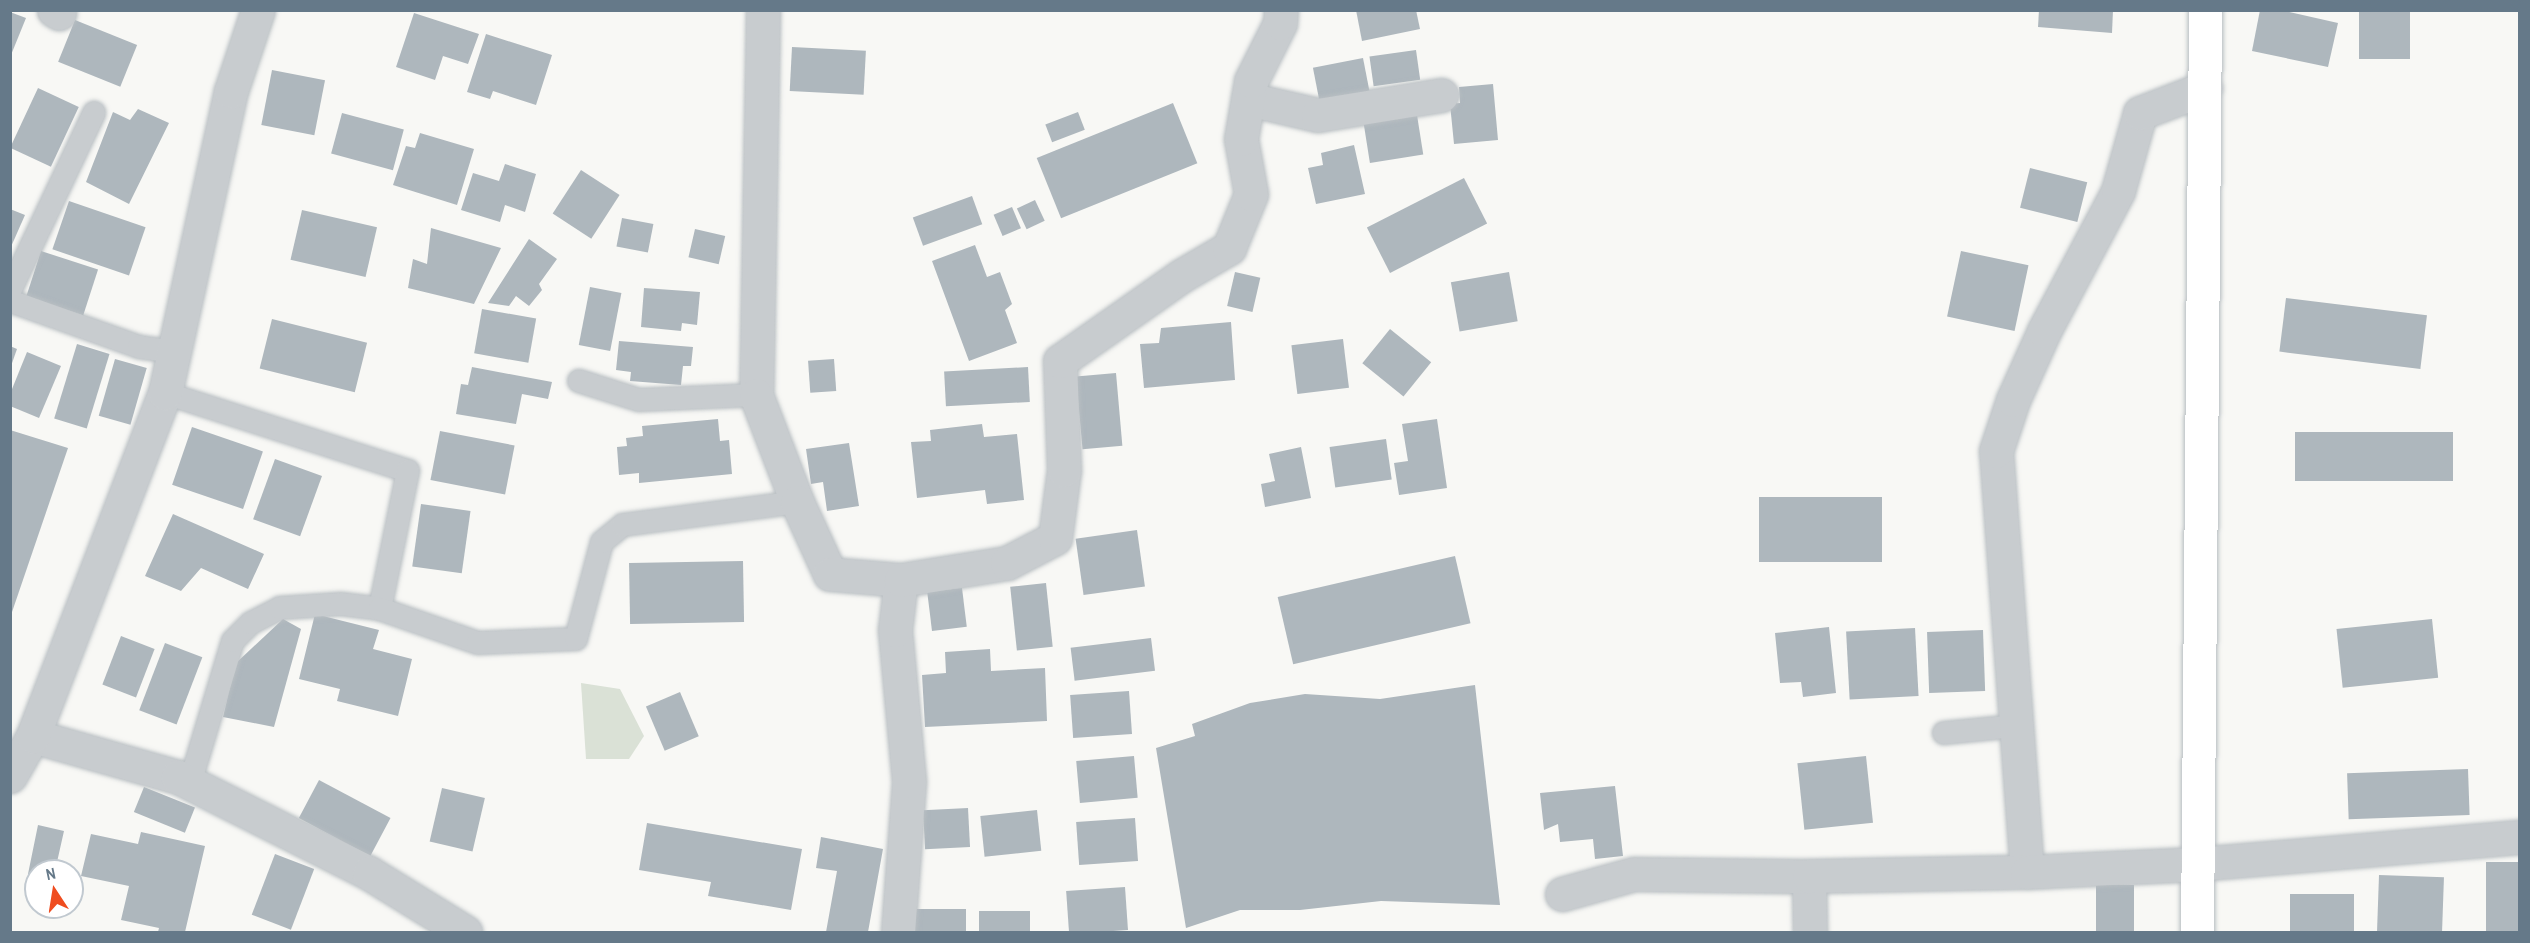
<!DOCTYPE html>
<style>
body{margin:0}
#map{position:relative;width:2530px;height:943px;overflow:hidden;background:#f8f8f5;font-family:"Archivo Narrow",sans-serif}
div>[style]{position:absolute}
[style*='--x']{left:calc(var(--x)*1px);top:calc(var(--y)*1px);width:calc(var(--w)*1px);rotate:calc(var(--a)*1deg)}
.green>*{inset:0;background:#dae1d6}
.building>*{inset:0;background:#aeb7bd;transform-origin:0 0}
.roads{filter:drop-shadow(0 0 2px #b8bec2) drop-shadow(0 0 2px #b8bec2)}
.lane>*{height:22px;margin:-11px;padding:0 11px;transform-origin:11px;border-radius:11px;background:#c8cccf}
.street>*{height:33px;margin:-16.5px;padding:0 16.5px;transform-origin:16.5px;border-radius:16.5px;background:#c8cccf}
.secondary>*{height:33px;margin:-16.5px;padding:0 16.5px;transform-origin:16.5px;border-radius:16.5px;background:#fff}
span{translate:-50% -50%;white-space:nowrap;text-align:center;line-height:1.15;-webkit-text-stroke:6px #fff;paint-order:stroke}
.frame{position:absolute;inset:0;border:12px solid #657989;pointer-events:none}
.north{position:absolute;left:24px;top:859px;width:60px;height:60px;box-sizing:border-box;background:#fff;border:2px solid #c1c9d0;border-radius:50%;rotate:348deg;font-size:16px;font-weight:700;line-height:24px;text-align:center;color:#657989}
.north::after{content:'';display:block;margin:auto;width:21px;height:27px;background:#ef4c1f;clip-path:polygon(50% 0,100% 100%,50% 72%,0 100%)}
</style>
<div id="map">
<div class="green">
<i style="clip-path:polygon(581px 683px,620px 689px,644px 736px,629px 759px,586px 759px)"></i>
</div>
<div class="building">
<i style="clip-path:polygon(1356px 10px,1416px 10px,1420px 29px,1362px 41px)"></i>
<i style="clip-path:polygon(2039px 10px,2113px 10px,2112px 33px,2038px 27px)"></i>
<i style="clip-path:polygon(2260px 10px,2280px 10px,2338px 23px,2328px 67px,2252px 51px)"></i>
<i style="left:2359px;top:10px;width:51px;height:49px"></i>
<i style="clip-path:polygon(10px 12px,26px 18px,11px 55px,10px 55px)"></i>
<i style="clip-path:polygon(414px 13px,479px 34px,468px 64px,443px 56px,435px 80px,396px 67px)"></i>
<i style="left:75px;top:20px;width:67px;height:45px;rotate:22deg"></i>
<i style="clip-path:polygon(486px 34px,552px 55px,536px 105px,493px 91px,490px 99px,467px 92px)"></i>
<i style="left:792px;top:47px;width:74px;height:44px;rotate:3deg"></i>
<i style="left:1416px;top:50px;width:30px;height:47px;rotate:82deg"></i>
<i style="left:1363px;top:58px;width:36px;height:51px;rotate:79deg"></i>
<i style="left:272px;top:70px;width:54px;height:56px;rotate:11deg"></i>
<i style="clip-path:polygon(1493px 84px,1498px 140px,1454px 144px,1450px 104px,1460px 103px,1459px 87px)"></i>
<i style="left:38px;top:88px;width:45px;height:66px;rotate:25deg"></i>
<i style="left:1173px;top:103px;width:65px;height:147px;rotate:68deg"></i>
<i style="clip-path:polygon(138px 109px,169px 123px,129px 204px,86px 182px,113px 112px,130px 120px)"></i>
<i style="left:1078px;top:112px;width:19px;height:35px;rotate:69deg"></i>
<i style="left:342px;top:113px;width:64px;height:42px;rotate:15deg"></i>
<i style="left:1417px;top:115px;width:40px;height:54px;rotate:81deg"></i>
<i style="clip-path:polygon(420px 133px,474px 149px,457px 205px,393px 185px,406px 146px,415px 148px)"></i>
<i style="clip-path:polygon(1354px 145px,1365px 194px,1316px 204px,1308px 168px,1323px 165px,1321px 153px)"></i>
<i style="clip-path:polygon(505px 164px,536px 174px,525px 212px,505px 205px,500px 222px,461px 210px,473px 173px,499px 181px)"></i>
<i style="left:2030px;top:168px;width:59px;height:41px;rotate:14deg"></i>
<i style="left:581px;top:170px;width:46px;height:52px;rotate:33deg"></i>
<i style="left:1464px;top:178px;width:51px;height:109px;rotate:63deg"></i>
<i style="left:972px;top:196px;width:30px;height:63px;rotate:70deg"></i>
<i style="left:1035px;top:200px;width:23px;height:20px;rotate:65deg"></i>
<i style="left:69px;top:201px;width:81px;height:51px;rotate:19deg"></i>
<i style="left:1012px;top:207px;width:23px;height:20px;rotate:67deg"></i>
<i style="clip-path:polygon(10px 209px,25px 215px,10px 249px)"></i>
<i style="left:302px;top:210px;width:77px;height:51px;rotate:13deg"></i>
<i style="left:622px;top:218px;width:32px;height:29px;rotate:11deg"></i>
<i style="clip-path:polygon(431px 228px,501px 248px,474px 304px,408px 288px,413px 259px,427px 264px)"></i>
<i style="left:695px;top:229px;width:31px;height:29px;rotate:13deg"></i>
<i style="clip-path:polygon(529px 239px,557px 259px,539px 284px,542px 290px,529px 306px,516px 296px,509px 306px,488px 303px)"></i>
<i style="clip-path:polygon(975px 245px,987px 277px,1000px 272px,1012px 304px,1005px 310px,1017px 343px,969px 361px,932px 261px)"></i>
<i style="left:41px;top:251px;width:60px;height:48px;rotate:18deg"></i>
<i style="left:1961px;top:251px;width:69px;height:67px;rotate:12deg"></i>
<i style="left:1235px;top:272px;width:26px;height:35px;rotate:13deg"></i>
<i style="left:1509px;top:272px;width:50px;height:59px;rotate:80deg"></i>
<i style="left:590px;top:287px;width:32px;height:59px;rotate:11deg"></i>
<i style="clip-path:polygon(644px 288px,700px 292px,697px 325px,682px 323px,681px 331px,641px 327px)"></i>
<i style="left:2286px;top:298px;width:142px;height:54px;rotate:7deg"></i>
<i style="left:482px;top:309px;width:55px;height:45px;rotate:10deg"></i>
<i style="left:272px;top:319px;width:98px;height:51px;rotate:14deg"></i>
<i style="clip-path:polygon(1231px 322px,1235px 380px,1144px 388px,1140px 344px,1159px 343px,1161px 328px)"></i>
<i style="left:1390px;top:329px;width:53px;height:44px;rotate:39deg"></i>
<i style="left:1343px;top:339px;width:49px;height:52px;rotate:83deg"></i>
<i style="clip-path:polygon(619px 341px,693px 347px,691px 366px,683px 366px,681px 385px,630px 381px,631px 372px,616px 370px)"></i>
<i style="left:77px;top:344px;width:34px;height:78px;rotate:17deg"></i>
<i style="clip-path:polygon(10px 346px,17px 349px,11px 366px,10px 366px)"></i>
<i style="clip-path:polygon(27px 352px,61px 366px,39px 418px,10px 406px,10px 394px)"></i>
<i style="left:115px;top:359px;width:33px;height:59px;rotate:16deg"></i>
<i style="left:834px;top:359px;width:32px;height:26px;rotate:86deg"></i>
<i style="clip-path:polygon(472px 367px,552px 382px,548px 399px,522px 394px,516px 424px,456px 414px,461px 384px,468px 385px)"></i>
<i style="left:1028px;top:367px;width:35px;height:84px;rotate:87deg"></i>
<i style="left:1116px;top:373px;width:73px;height:40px;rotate:85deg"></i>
<i style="clip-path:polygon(718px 419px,720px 441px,729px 440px,732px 474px,639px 483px,639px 473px,619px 475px,617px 447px,627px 446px,626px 438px,643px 436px,642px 426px)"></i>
<i style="clip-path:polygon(1437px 419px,1447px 488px,1399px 495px,1394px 463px,1408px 461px,1402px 424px)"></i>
<i style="clip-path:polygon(982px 424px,984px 437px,1017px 434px,1024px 500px,987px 504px,985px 490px,917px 498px,911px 442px,931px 441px,930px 430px)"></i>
<i style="left:192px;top:427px;width:75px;height:61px;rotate:19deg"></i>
<i style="clip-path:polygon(10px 430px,68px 448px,11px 615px,10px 615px)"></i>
<i style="left:440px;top:431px;width:76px;height:50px;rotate:11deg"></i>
<i style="left:2453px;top:432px;width:49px;height:158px;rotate:90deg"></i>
<i style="left:1386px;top:439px;width:41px;height:57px;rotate:82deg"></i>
<i style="clip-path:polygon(849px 443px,859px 506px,827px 511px,823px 482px,811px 484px,806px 449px)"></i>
<i style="clip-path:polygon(1301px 447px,1311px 498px,1265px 507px,1261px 484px,1275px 481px,1269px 454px)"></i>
<i style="left:275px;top:459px;width:50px;height:64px;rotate:20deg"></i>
<i style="left:1759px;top:497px;width:123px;height:65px"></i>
<i style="left:421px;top:504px;width:50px;height:63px;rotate:8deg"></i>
<i style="clip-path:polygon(173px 514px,264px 554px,248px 589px,201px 568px,181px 591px,145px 576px)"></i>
<i style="left:1137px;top:530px;width:57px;height:62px;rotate:82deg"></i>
<i style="left:1455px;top:556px;width:69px;height:182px;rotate:77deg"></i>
<i style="left:743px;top:561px;width:61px;height:114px;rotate:89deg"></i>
<i style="left:1046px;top:583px;width:64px;height:36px;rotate:84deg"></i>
<i style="left:962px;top:588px;width:39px;height:35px;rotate:83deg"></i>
<i style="clip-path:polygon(315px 614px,379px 630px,373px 649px,412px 659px,398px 716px,337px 701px,340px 689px,299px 679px)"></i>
<i style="clip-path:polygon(283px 619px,301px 629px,274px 727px,223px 717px,236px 663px)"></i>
<i style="left:2432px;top:619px;width:59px;height:96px;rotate:84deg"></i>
<i style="clip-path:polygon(1829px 627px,1836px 693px,1803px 697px,1801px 682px,1780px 683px,1775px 633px)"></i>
<i style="left:1915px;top:628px;width:68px;height:69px;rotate:87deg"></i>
<i style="left:1983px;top:630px;width:61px;height:56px;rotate:88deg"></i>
<i style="left:121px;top:636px;width:36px;height:52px;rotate:21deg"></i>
<i style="left:1151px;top:638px;width:33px;height:81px;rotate:83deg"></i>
<i style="left:165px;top:643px;width:40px;height:72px;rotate:21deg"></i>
<i style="clip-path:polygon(990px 649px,991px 671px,1045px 668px,1047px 721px,925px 727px,922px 675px,946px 673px,945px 652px)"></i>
<i style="clip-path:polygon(1475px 685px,1500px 905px,1381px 901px,1300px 910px,1240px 910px,1186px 928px,1156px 748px,1195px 736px,1192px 724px,1250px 703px,1305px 694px,1380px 699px)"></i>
<i style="left:1129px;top:691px;width:43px;height:59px;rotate:86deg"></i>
<i style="left:680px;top:692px;width:48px;height:37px;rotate:67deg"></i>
<i style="left:1134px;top:756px;width:42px;height:58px;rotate:85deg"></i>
<i style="left:1866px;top:756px;width:67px;height:69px;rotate:84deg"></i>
<i style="left:2468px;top:769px;width:46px;height:121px;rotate:88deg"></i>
<i style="left:319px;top:780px;width:81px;height:43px;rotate:28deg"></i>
<i style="clip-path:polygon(1615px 786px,1623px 856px,1595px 859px,1593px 839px,1560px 842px,1558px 824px,1544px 830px,1540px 793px)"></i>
<i style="left:144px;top:787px;width:55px;height:27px;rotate:22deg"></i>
<i style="left:442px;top:788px;width:44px;height:55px;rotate:13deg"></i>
<i style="left:968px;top:808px;width:39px;height:45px;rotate:87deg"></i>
<i style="left:1037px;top:810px;width:41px;height:57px;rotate:84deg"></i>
<i style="left:1135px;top:818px;width:43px;height:59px;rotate:86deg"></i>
<i style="clip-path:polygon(647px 823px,802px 849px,791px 910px,708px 896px,711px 882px,639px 870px)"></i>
<i style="clip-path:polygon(38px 825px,64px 831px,55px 871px,36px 871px,36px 876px,28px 874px)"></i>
<i style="clip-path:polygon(141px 832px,205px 846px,185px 932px,158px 932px,159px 928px,121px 920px,129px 886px,81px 876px,91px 834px,138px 844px)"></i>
<i style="clip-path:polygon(821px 837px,883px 849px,868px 932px,826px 932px,837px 871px,816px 868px)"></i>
<i style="left:275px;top:854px;width:42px;height:65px;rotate:21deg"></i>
<i style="left:2486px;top:862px;width:34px;height:70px"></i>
<i style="left:2379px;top:875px;width:65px;height:57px;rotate:2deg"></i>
<i style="left:2134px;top:885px;width:47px;height:38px;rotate:90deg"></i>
<i style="left:1125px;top:887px;width:43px;height:59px;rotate:86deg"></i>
<i style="left:2290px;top:894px;width:64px;height:38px"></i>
<i style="left:966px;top:909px;width:23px;height:51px;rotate:90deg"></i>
<i style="left:1030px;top:911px;width:21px;height:51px;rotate:90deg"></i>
</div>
<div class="roads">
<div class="lane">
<i style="--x:10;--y:291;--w:197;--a:-64.7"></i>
<i style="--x:10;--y:301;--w:137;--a:19.6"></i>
<i style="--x:139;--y:347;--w:36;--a:8"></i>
<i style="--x:579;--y:381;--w:63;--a:17.6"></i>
<i style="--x:639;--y:400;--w:117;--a:-2.4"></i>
<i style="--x:165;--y:393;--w:255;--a:17.8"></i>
<i style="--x:408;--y:471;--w:141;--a:101.5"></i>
<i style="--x:1944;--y:733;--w:72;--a:-5.6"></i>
<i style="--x:190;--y:783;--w:148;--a:-73.2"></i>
<i style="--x:233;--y:641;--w:25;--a:-45"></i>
<i style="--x:251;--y:623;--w:33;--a:-27"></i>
<i style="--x:280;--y:608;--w:61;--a:-3.8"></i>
<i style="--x:341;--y:604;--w:39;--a:7"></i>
<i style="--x:380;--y:609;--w:104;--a:19.1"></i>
<i style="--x:478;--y:643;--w:98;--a:-2.3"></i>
<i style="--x:576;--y:639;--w:100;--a:-75"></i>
<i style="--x:602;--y:542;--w:27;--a:-39"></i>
<i style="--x:623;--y:525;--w:176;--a:-7.5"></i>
</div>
<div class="street">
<i style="--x:54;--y:10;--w:6;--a:31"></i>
<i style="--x:763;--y:10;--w:385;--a:91"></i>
<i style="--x:756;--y:395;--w:115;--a:69"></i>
<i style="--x:797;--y:502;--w:79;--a:65.4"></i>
<i style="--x:830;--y:574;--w:71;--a:4.8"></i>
<i style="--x:1248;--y:99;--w:72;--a:12.9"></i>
<i style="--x:1318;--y:115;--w:125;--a:-9.2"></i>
<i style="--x:33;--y:736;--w:151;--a:15.8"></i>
<i style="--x:178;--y:777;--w:214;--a:26.7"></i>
<i style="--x:369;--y:873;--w:113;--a:31.6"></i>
<i style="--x:10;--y:776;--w:46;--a:-60.1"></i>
<i style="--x:33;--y:736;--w:368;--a:-69"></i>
<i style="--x:165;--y:393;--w:309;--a:-77.7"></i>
<i style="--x:231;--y:91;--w:85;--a:-71.6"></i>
<i style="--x:2027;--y:872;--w:422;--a:-94.2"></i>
<i style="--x:1996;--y:451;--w:54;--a:-71.6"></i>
<i style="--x:2013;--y:400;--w:76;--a:-65.8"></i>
<i style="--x:2044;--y:331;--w:158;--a:-62.1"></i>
<i style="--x:2118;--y:191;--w:81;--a:-74.2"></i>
<i style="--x:2140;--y:113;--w:70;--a:-21"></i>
<i style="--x:1809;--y:876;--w:56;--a:89"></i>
<i style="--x:1562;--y:894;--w:75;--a:-15.5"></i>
<i style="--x:1634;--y:874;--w:175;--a:0.7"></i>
<i style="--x:1809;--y:876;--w:218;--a:-1.1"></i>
<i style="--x:2027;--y:872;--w:170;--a:-2.7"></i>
<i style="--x:2197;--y:864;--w:324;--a:-4.8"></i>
<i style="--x:898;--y:932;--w:151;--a:-85.8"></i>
<i style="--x:909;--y:781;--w:152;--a:-95.3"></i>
<i style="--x:895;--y:630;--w:50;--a:-83.2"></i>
<i style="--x:901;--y:580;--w:107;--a:-9.1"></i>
<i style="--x:1007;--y:563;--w:54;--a:-27.5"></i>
<i style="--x:1055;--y:538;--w:69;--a:-82.5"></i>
<i style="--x:1064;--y:470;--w:109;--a:-92.1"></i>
<i style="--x:1060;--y:361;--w:148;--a:-35.1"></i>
<i style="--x:1181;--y:276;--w:56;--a:-30.3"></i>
<i style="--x:1229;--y:248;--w:58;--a:-67.8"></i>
<i style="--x:1251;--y:194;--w:56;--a:-100.3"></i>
<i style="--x:1241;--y:139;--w:59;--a:-80.2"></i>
<i style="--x:1251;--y:81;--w:65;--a:-63.4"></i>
<i style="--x:1280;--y:23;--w:13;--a:-86"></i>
</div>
<div class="secondary">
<i style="--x:2197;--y:932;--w:922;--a:-89.5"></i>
</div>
</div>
<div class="frame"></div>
<div class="north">N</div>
</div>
